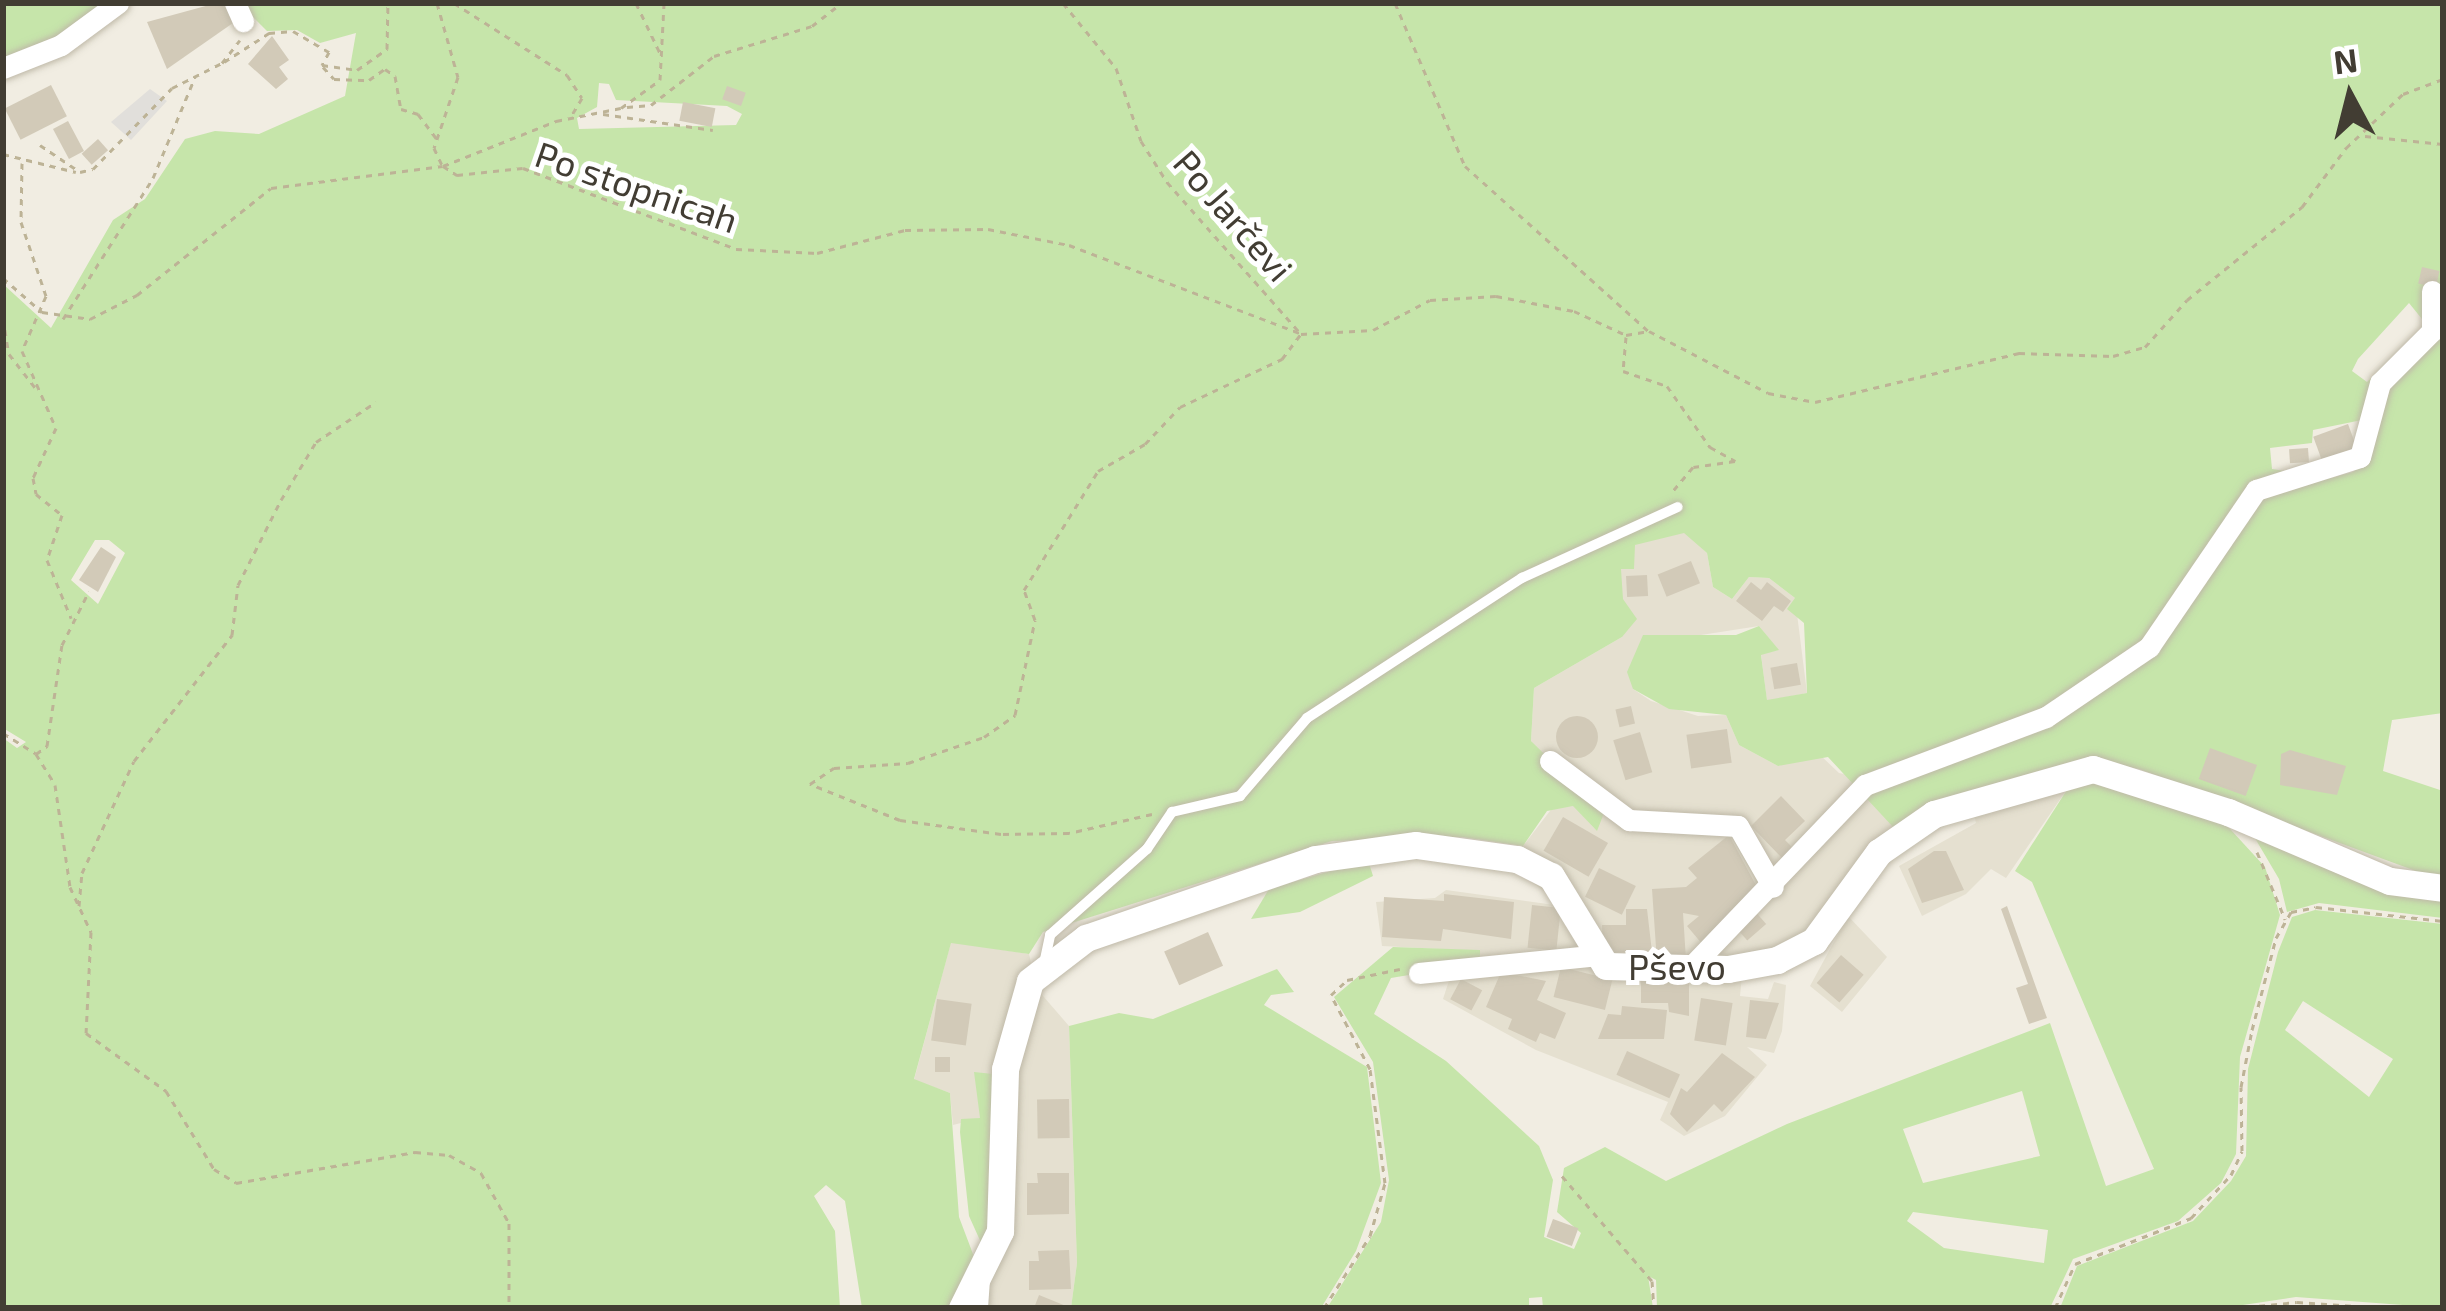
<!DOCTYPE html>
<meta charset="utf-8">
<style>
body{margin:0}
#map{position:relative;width:2446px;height:1311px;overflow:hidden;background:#f1ede2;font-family:"Exo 2",sans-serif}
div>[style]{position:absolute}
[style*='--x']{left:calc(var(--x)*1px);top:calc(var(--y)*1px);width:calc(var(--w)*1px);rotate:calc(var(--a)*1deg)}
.residential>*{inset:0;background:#e5e0d0}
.green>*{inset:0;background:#c6e5aa}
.parking>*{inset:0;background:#e1dfdb}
.building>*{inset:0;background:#d2cab8;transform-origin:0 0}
.round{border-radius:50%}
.path>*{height:3px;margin-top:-1.5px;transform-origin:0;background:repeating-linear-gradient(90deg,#bdb396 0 6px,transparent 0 12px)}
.roads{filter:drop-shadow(0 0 3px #bfb9a8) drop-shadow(0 0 3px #bfb9a8)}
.service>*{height:10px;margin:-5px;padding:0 5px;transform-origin:5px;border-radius:5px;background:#fff}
.minor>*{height:21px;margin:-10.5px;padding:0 10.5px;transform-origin:10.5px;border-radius:10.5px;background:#fff}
.tertiary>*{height:27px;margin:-13.5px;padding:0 13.5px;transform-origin:13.5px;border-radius:13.5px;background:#fff}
span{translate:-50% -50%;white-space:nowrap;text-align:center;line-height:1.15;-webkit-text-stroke:10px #fff;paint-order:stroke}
.street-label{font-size:36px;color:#423d33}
.frame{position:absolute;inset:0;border:6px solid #423d33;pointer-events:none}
.north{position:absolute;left:2290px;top:36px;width:120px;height:120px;-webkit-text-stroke:9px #fff;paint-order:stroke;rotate:353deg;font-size:33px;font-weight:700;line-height:48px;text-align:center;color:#423d33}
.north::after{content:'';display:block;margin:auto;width:42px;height:54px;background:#423d33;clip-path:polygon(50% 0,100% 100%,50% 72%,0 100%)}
</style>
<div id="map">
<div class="residential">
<i style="clip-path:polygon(1685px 532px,1707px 553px,1713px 587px,1732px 599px,1749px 577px,1769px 578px,1795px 598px,1807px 693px,1767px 701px,1761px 654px,1778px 650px,1759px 626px,1701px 635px,1633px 689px,1651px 701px,1698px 716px,1726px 715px,1739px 745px,1778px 766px,1819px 754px,1839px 773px,1953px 796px,2073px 765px,2070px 785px,2006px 878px,1991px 869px,1966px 894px,1922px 916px,1899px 866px,1976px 823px,1972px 807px,1889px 855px,1847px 915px,1887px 957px,1842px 1012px,1810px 986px,1841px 929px,1742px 975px,1740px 996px,1768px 999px,1774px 982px,1786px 985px,1782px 1031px,1774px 1053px,1747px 1047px,1767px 1065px,1725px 1116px,1684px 1136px,1660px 1120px,1668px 1102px,1536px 1050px,1443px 999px,1454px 965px,1480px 951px,1382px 946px,1376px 902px,1435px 898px,1446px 890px,1562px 906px,1516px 869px,1523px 846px,1553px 807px,1574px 806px,1596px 830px,1531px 741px,1534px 688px,1622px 637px,1620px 569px,1634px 544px)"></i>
<i style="clip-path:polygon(951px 942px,1029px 954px,1037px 989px,1069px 1026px,1077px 1263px,1071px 1308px,952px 1308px,986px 1239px,980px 1118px,953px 1125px,950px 1093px,914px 1080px)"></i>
</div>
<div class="green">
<i style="clip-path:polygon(3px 3px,105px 3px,60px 39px,3px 61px)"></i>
<i style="clip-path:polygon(evenodd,239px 3px,2443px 3px,2443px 713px,2392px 720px,2383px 771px,2443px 791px,2443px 881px,2139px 769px,2095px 761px,1953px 796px,1894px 828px,1828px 757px,1778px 766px,1739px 745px,1726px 715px,1669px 709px,1633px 689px,1627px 672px,1643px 635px,1736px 635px,1759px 626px,1779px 650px,1761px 655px,1767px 700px,1807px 693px,1804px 623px,1787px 609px,1795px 598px,1769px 578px,1749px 577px,1732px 599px,1713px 587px,1707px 553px,1684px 533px,1635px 545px,1634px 569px,1621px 569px,1623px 599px,1637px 619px,1622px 637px,1534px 688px,1531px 741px,1604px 813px,1597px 831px,1573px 806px,1547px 811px,1523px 846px,1462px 837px,1332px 841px,1043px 932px,1029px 954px,951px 943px,914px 1079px,950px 1093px,959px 1217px,976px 1262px,952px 1308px,862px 1308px,845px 1201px,826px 1185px,814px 1196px,835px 1231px,840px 1308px,3px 1308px,3px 738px,17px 748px,26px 742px,3px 728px,3px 284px,51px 328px,113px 220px,145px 199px,185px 139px,215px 131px,259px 134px,345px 96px,356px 33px,320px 43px,297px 30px,267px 31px,239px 3px,599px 83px,609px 84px,616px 100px,727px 106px,742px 114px,736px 125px,579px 129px,577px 118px,597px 107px,599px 83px,239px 3px,2409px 303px,2426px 324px,2367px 382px,2352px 371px,2358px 359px,2409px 303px,239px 3px,2362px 420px,2370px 453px,2353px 472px,2331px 478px,2272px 469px,2270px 448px,2312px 443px,2313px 430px,2362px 420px,239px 3px,95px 540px,109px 540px,125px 553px,98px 604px,71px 580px,95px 540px)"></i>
<i style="clip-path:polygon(evenodd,2098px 779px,2221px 819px,2265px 867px,2280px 915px,2240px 1057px,2236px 1154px,2221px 1183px,2178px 1221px,2073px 1259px,2050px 1308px,1657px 1308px,1656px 1280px,1648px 1276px,1653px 1308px,1543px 1308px,1542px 1297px,1529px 1298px,1529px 1308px,1327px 1308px,1381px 1222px,1389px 1180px,1373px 1062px,1334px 997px,1393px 947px,1480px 950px,1480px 963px,1391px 978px,1374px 1014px,1446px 1061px,1539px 1146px,1553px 1180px,1544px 1237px,1574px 1249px,1581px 1233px,1557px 1212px,1564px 1168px,1605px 1147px,1666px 1181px,1787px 1124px,2050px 1023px,2106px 1186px,2154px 1169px,2032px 882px,2015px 871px,2070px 785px,2098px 779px,2022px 1091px,2040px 1156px,1923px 1183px,1903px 1129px,2022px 1091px,2098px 779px,1913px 1212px,2048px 1230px,2044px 1263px,1944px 1248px,1907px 1221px,1913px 1212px)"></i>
<i style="clip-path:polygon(2249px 828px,2307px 861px,2443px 898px,2443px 918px,2319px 903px,2287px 912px,2279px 879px)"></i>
<i style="clip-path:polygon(1368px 860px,1373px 876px,1300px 912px,1251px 919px,1269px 889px)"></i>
<i style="clip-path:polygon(evenodd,2315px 910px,2443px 924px,2443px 1308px,2296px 1297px,2223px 1308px,2060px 1308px,2077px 1266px,2193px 1221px,2231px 1181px,2246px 1156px,2248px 1069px,2278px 952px,2292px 917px,2315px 910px,2303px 1001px,2393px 1059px,2369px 1097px,2285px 1030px,2303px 1001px)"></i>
<i style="clip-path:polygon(1277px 969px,1294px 992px,1271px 995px,1264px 1005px,1367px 1067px,1381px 1183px,1356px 1251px,1321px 1308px,1071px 1308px,1077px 1263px,1069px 1026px,1119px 1013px,1153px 1019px)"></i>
<i style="clip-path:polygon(974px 1072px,993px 1074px,993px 1199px,983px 1247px,969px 1216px,960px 1132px,961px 1119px,980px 1118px)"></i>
</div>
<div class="parking">
<i style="clip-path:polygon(150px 89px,167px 101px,131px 140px,111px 122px)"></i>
</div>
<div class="building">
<i style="clip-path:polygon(213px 4px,233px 8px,233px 23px,167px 69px,147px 22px)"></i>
<i style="clip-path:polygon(272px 36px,289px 60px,279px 67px,288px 79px,276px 89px,248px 64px)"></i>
<i style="left:51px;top:85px;width:35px;height:52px;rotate:63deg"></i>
<i style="left:727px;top:86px;width:20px;height:14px;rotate:20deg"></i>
<i style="left:683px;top:102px;width:33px;height:19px;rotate:11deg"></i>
<i style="left:68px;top:121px;width:34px;height:17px;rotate:62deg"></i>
<i style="left:98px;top:139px;width:15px;height:22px;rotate:48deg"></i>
<i style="left:2422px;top:267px;width:18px;height:17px;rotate:13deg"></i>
<i style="left:2348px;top:424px;width:27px;height:37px;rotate:70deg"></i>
<i style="left:2308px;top:448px;width:14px;height:19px;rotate:86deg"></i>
<i style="clip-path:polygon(101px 547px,116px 557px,98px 592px,79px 580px)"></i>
<i style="left:1691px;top:561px;width:24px;height:36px;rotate:68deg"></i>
<i style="left:1647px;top:575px;width:21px;height:21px;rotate:87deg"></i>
<i style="clip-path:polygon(1751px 582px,1761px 590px,1767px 582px,1791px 601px,1783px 612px,1774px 606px,1762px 621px,1736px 601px)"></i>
<i style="left:1797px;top:663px;width:22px;height:27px;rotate:80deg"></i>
<i style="left:1631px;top:706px;width:18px;height:16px;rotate:77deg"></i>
<i class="round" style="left:1556px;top:716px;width:42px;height:42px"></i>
<i style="left:1727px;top:729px;width:34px;height:41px;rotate:82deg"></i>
<i style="left:1640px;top:732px;width:42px;height:28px;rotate:73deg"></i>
<i style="left:2210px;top:748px;width:50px;height:33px;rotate:20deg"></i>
<i style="clip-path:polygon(2290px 750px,2346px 766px,2337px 795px,2280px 785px,2281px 754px)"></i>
<i style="clip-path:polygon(1781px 796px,1805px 821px,1785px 840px,1794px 849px,1784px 860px,1751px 826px)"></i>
<i style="left:1563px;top:817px;width:52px;height:39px;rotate:30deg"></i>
<i style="clip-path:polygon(1729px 835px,1758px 889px,1703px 945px,1687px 926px,1699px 916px,1683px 913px,1686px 960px,1657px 962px,1652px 889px,1686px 887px,1697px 878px,1688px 868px)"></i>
<i style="clip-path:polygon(1934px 851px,1946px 851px,1964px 890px,1922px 903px,1908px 869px)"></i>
<i style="left:1599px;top:868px;width:41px;height:32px;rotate:26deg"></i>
<i style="clip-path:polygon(1444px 894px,1514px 902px,1511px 939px,1443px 929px,1441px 941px,1382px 937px,1384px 897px,1444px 901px)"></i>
<i style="left:1532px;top:905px;width:29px;height:43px;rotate:6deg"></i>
<i style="clip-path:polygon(2007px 906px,2047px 1018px,2029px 1024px,2016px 988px,2028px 984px,2001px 909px)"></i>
<i style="clip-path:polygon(1626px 909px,1647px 909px,1652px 952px,1603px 953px,1602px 925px,1626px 925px)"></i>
<i style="left:1753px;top:909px;width:20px;height:25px;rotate:49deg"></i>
<i style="left:1208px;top:932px;width:37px;height:48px;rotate:66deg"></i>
<i style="left:1841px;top:955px;width:30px;height:37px;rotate:41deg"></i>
<i style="left:1561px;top:967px;width:53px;height:31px;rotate:14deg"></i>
<i style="clip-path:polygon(1501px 972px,1546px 981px,1537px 1000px,1566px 1013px,1555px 1039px,1540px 1033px,1536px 1042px,1508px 1029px,1512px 1019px,1486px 1007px)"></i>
<i style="left:1461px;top:979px;width:24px;height:23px;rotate:28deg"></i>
<i style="clip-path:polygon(1689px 979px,1689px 1016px,1669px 1012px,1668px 1003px,1641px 1003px,1641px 980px)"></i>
<i style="left:1701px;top:998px;width:32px;height:43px;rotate:9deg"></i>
<i style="left:937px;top:999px;width:35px;height:42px;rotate:8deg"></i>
<i style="clip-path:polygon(1750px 1000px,1779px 1003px,1766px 1039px,1746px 1037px)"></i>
<i style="clip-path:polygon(1622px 1006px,1667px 1010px,1664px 1039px,1598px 1039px,1608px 1014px,1621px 1015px)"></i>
<i style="left:1627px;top:1051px;width:58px;height:26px;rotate:24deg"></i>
<i style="clip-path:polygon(1722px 1053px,1755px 1077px,1722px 1112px,1714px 1104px,1687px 1132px,1670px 1114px,1681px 1088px,1687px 1092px)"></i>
<i style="left:935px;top:1057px;width:15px;height:15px"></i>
<i style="left:1069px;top:1099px;width:39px;height:32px;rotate:89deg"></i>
<i style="clip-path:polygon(1037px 1173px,1069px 1173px,1069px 1214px,1027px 1215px,1027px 1183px,1038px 1183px)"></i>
<i style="left:1553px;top:1219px;width:27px;height:19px;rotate:20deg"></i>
<i style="clip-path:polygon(1069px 1250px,1071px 1289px,1029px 1290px,1029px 1261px,1039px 1261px,1038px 1251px)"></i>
<i style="clip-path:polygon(1039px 1295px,1071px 1308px,1034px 1308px)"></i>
</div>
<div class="path">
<i style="--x:437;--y:3;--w:77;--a:74.2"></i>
<i style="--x:458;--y:77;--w:75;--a:108.7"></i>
<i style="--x:434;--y:148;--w:19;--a:65"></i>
<i style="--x:454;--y:3;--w:134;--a:32.5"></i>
<i style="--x:567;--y:75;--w:27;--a:57"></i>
<i style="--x:582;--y:98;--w:23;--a:121"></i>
<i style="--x:636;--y:3;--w:55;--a:64.4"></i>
<i style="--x:1063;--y:3;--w:84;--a:50.8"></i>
<i style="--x:1116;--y:68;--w:77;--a:71.1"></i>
<i style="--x:1141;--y:141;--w:49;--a:57.6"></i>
<i style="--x:1167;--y:182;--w:201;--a:48.6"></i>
<i style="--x:1395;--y:3;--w:177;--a:66.8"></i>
<i style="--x:1465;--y:166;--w:246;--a:42"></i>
<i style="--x:224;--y:62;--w:54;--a:-32.8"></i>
<i style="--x:269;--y:33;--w:24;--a:-5"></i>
<i style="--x:293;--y:31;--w:42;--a:30.3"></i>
<i style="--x:329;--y:52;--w:15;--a:118"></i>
<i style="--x:322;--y:65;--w:35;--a:8"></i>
<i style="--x:357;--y:70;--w:37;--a:-35"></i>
<i style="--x:387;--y:49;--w:46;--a:-88.8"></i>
<i style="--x:323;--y:67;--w:16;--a:47"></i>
<i style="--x:334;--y:79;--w:35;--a:2"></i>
<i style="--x:369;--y:80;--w:19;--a:-35"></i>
<i style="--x:385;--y:69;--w:12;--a:35"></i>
<i style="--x:395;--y:76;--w:34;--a:80"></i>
<i style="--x:401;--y:109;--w:18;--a:16"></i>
<i style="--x:418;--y:114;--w:31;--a:53"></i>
<i style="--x:627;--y:107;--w:24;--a:-5"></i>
<i style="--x:651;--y:105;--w:80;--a:-37.9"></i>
<i style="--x:714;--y:56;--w:102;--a:-17"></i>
<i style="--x:812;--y:26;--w:37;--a:-38"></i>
<i style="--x:603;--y:114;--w:111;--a:8.3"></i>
<i style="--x:2365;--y:136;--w:78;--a:5.9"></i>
<i style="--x:40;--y:145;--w:48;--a:34"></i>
<i style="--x:80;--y:172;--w:13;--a:-13"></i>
<i style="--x:93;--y:169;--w:113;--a:-45.7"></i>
<i style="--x:172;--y:88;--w:56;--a:-26.6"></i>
<i style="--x:222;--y:63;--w:29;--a:-52"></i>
<i style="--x:3;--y:154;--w:75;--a:13.9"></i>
<i style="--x:22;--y:163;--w:59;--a:91"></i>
<i style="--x:21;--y:222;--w:78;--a:71.3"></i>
<i style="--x:46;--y:296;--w:60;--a:113.6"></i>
<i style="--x:22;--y:351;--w:84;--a:66.2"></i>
<i style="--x:56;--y:428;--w:55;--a:114.7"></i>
<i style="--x:33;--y:478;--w:16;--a:79"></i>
<i style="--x:36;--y:494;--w:33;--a:39"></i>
<i style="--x:62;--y:515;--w:47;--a:108.4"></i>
<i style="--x:47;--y:560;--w:63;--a:67.5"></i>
<i style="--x:443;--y:166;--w:17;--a:33"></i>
<i style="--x:457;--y:175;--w:66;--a:-6.1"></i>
<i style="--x:523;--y:168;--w:228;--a:20.8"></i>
<i style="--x:736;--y:249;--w:81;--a:2.8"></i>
<i style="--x:817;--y:253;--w:91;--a:-14.6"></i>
<i style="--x:905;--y:230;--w:83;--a:-0.7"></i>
<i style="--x:988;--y:229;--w:83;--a:11.2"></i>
<i style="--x:1069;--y:245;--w:247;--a:20.9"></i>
<i style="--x:3;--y:278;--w:52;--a:41.1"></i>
<i style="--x:42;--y:312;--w:49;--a:8.3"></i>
<i style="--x:90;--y:319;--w:53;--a:-27.1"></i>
<i style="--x:137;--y:295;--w:171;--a:-38.6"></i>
<i style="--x:271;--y:188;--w:173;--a:-7.3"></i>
<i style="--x:443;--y:166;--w:122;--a:-21.7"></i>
<i style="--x:556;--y:121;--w:66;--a:-11.3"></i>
<i style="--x:621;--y:108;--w:48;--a:-35.7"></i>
<i style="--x:660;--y:80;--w:77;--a:-87"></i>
<i style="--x:3;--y:318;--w:36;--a:81"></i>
<i style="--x:9;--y:354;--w:46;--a:52.1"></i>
<i style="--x:63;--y:319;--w:167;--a:-57.4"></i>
<i style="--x:153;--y:178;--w:109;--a:-67.4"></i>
<i style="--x:1626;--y:337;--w:34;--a:95"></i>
<i style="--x:1623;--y:371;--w:46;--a:18.8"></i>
<i style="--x:1667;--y:386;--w:75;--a:54.8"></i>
<i style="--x:1710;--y:447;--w:29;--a:29"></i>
<i style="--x:1735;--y:461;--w:42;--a:171.9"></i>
<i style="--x:1693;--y:467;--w:34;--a:130"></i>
<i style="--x:3;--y:733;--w:39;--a:32"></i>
<i style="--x:36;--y:754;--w:14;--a:-36"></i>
<i style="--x:47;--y:746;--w:102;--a:-81.6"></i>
<i style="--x:62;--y:645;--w:60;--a:-63.4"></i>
<i style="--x:36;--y:754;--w:36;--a:58"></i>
<i style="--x:55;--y:785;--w:103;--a:81.6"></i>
<i style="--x:70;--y:887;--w:50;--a:65"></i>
<i style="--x:91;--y:932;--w:101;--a:92.8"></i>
<i style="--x:86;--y:1033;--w:99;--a:35.9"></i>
<i style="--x:166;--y:1091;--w:92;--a:58.4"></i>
<i style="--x:214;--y:1169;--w:26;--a:32"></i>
<i style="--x:236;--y:1183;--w:182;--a:-9.8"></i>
<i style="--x:415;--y:1152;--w:34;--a:5"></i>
<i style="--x:449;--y:1155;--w:37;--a:29"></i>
<i style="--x:481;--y:1173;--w:57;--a:60.8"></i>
<i style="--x:509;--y:1223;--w:85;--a:90"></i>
<i style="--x:1152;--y:814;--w:85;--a:167.1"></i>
<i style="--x:1069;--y:833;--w:68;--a:179.2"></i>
<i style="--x:1001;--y:834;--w:102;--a:-172.1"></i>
<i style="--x:900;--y:820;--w:97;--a:-158.2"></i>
<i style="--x:810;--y:784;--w:29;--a:-34"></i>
<i style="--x:834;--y:768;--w:74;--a:-3.9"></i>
<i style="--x:908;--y:763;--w:80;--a:-18.9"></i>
<i style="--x:984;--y:737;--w:38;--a:-35"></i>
<i style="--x:1015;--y:715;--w:97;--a:-78.1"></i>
<i style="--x:1035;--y:620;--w:32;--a:-110"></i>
<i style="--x:1024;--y:590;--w:140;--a:-58.1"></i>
<i style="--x:1098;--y:471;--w:54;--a:-29.9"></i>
<i style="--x:1145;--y:444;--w:51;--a:-46.6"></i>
<i style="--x:1180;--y:407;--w:113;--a:-25.2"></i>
<i style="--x:1282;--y:359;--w:31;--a:-53"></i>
<i style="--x:1301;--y:334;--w:72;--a:-3.2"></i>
<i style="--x:1373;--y:330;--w:64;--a:-27.8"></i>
<i style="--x:1430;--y:300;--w:66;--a:-3.5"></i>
<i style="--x:1496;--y:296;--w:79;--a:10.9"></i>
<i style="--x:1574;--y:311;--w:57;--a:24.8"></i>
<i style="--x:1626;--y:335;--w:23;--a:-10"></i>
<i style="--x:1649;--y:331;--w:134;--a:27.5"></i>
<i style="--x:1768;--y:393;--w:48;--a:10.8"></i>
<i style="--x:1815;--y:402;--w:210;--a:-13.5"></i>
<i style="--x:2019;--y:353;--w:94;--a:1.8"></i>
<i style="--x:2113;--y:356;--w:33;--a:-16"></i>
<i style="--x:2145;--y:347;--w:63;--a:-48.2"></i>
<i style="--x:2187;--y:300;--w:148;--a:-39"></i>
<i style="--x:2302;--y:207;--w:74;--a:-53.3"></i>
<i style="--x:2346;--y:148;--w:79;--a:-43.5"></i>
<i style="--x:2403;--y:94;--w:43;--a:-20.6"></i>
<i style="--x:2257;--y:852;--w:73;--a:67.3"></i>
<i style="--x:79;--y:906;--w:33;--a:-85"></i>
<i style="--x:82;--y:873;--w:123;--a:-65.1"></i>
<i style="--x:134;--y:761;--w:160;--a:-52.1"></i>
<i style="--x:232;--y:635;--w:50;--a:-83.2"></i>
<i style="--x:238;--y:585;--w:95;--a:-63.2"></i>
<i style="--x:281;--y:500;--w:68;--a:-58.9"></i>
<i style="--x:316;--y:442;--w:72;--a:-33.7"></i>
<i style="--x:1562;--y:1176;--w:138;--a:49.4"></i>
<i style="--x:1652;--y:1281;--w:27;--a:86"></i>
<i style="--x:1324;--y:1308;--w:85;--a:-57.4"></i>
<i style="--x:1370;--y:1236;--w:55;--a:-74.2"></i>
<i style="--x:1385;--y:1183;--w:115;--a:-97.5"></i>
<i style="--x:1370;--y:1069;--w:84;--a:-117.8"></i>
<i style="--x:1331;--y:995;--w:22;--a:-43"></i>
<i style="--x:1347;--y:980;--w:54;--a:-11.7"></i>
<i style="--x:2055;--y:1308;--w:48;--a:-65.6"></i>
<i style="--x:2075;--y:1264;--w:125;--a:-21.6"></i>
<i style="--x:2191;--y:1218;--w:59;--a:-47.1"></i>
<i style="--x:2231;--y:1175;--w:26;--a:-65"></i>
<i style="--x:2242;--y:1151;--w:64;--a:-90.9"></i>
<i style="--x:2241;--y:1087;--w:58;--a:-79.1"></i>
<i style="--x:2252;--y:1030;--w:95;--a:-75.4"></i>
<i style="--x:2276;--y:938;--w:30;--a:-60"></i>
<i style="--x:2291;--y:912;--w:25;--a:-11"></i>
<i style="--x:2316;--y:907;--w:128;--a:6.3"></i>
<i style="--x:2235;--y:1308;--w:62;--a:-5.5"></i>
<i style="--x:2297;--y:1302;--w:88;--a:3.9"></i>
</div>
<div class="roads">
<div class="service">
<i style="--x:1044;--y:964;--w:30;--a:-78"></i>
<i style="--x:1050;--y:935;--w:130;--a:-41.6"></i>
<i style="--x:1147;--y:849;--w:45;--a:-56"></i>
<i style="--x:1172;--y:812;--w:70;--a:-13.2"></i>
<i style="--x:1240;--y:796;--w:103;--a:-49.3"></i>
<i style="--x:1307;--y:718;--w:257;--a:-33.1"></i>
<i style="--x:1522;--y:578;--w:171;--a:-24.5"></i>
<i style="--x:983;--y:1308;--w:28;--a:-86"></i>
</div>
<div class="minor">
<i style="--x:235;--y:3;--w:20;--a:66"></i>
<i style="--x:3;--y:68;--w:62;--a:-21.6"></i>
<i style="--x:61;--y:45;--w:71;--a:-36.4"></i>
<i style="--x:1550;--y:761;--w:99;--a:36.8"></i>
<i style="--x:1629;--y:820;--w:109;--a:3.2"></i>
<i style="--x:1738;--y:826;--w:70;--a:60.2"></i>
<i style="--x:1689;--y:969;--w:255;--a:-46.3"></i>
<i style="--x:1865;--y:785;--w:193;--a:-20.6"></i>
<i style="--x:2046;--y:717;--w:125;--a:-34.2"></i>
<i style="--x:2149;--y:647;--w:190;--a:-55.7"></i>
<i style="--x:2256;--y:490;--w:109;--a:-17.6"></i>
<i style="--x:2360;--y:457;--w:77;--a:-74.9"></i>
<i style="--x:2380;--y:383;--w:74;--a:-45"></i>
<i style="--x:2432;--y:331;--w:40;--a:-90"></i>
<i style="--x:1419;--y:973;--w:180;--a:-5.7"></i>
</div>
<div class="tertiary">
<i style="--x:962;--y:1308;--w:86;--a:-63.7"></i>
<i style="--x:1000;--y:1231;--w:162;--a:-88.2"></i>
<i style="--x:1005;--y:1069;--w:91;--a:-74.1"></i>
<i style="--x:1030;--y:981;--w:71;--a:-37.5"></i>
<i style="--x:1086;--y:938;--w:242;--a:-19"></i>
<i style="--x:1315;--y:859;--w:102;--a:-7.9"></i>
<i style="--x:1416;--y:845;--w:102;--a:7.9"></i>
<i style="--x:1517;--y:859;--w:38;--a:27"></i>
<i style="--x:1551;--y:876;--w:105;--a:58.6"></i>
<i style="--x:1606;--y:966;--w:122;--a:1.4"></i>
<i style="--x:1728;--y:969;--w:50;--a:-10.4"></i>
<i style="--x:1777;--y:960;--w:42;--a:-27.2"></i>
<i style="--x:1814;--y:941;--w:110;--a:-53.9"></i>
<i style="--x:1879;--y:852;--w:67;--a:-34.6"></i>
<i style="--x:1934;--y:814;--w:165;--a:-15.8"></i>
<i style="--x:2093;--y:769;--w:142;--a:17.7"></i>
<i style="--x:2228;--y:812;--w:176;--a:23.1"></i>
<i style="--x:2390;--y:881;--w:53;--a:7.5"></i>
</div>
</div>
<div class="street-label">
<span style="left:637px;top:186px;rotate:19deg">Po stopnicah</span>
<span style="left:1234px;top:215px;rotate:49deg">Po Jarčevi</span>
<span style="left:1677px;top:966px">Pševo</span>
</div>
<div class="frame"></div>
<div class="north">N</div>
</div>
